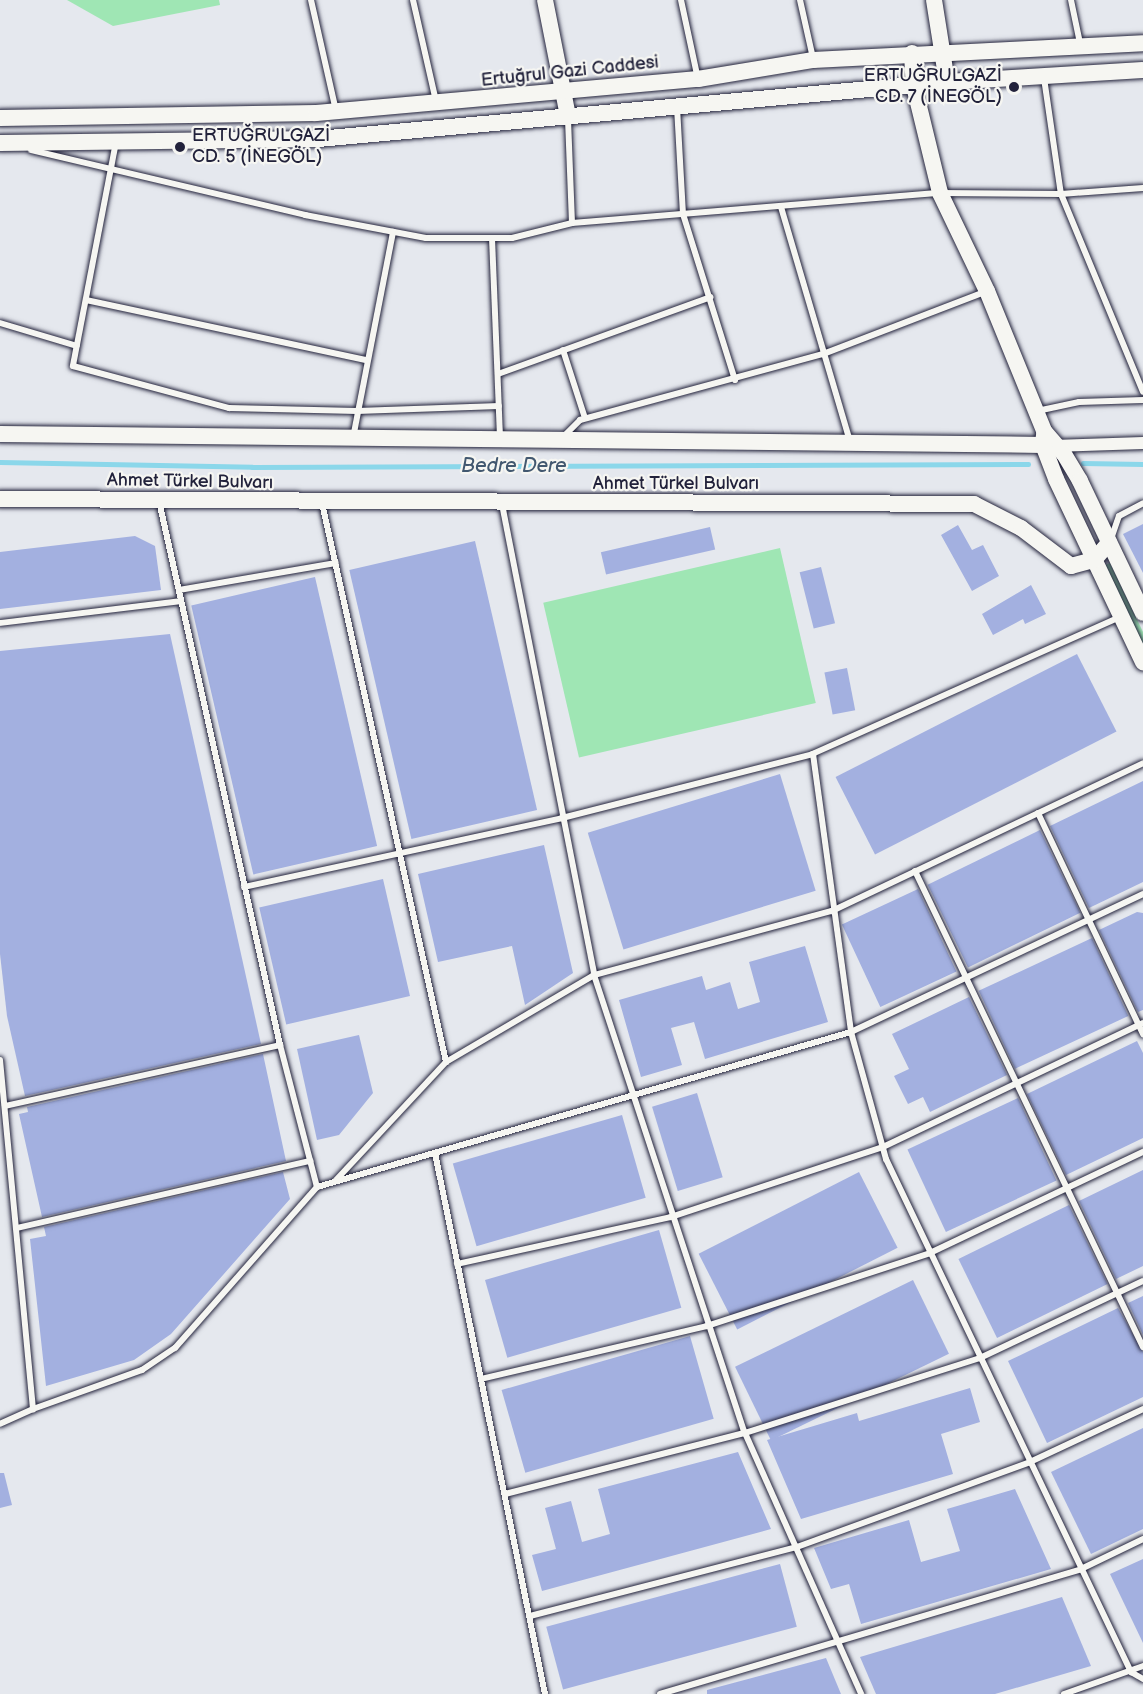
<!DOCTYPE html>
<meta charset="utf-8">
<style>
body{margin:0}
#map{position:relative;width:1143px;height:1694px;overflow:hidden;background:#e5e8ee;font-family:"Balsamiq Sans",sans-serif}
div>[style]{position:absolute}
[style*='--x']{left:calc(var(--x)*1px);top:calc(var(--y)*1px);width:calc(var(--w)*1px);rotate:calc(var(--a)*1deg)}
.green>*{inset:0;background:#9fe6b4;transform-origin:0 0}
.stream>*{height:4.5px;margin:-2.25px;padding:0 2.25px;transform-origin:2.25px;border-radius:2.25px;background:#8bd7ea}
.building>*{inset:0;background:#a3b0e0;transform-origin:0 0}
.roads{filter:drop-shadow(0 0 2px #22223b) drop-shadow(0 0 2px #22223b)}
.lane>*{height:6px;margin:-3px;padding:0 3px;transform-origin:3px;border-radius:3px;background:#f6f6f2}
.street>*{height:12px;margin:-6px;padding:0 6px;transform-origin:6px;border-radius:6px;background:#f6f6f2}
.secondary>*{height:16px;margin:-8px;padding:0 8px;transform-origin:8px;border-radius:8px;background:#f6f6f2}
.dots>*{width:16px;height:16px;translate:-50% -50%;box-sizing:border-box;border:3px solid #f6f6f2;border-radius:50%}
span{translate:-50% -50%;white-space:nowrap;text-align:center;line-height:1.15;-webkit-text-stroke:4.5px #f6f6f2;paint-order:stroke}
.street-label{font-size:18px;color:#22223b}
.poi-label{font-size:18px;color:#22223b}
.right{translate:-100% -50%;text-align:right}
.left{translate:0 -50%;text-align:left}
.water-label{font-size:20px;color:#425870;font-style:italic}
</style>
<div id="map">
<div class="green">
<i style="clip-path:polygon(67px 0,219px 0,220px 5px,113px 26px)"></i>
<i style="left:780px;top:548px;width:159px;height:243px;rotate:77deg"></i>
<i style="clip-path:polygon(1110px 563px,1143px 632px,1143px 645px,1105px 565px)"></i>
</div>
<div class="stream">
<i style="--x:0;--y:462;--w:252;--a:1.1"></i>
<i style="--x:252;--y:467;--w:776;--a:-0.22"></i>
<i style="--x:1083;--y:463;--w:60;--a:1"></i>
</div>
<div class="building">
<i style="clip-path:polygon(1143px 524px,1143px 573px,1123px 534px)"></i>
<i style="clip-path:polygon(958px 525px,972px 550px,983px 545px,999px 576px,972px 591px,941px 535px)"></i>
<i style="left:710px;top:527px;width:23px;height:112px;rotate:77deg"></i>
<i style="clip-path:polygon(135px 536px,155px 546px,161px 590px,0 609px,0 552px)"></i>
<i style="left:475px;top:541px;width:276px;height:129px;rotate:77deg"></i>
<i style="left:821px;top:567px;width:58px;height:22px;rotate:76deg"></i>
<i style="left:315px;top:577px;width:276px;height:127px;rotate:77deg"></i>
<i style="clip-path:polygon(1031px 585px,1046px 614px,1025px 624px,1023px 619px,993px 635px,982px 614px)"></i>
<i style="clip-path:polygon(170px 634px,261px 1044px,25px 1096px,7px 1016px,0 954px,0 651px)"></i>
<i style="left:1077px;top:654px;width:87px;height:271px;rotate:63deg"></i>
<i style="left:847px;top:668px;width:43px;height:23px;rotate:79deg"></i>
<i style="left:780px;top:774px;width:122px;height:201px;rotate:73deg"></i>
<i style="clip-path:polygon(1143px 781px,1143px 882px,1089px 908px,1050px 826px)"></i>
<i style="left:1040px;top:830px;width:92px;height:125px;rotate:64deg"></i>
<i style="clip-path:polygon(544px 845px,573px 973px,525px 1005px,512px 946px,438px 962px,418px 874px)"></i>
<i style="left:383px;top:879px;width:120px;height:127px;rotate:77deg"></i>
<i style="left:918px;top:889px;width:91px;height:84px;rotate:65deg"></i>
<i style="clip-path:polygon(1137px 912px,1143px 913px,1143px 1010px,1138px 1012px,1099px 930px)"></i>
<i style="left:1092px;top:938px;width:86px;height:125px;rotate:65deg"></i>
<i style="clip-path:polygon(805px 946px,828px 1022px,705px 1059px,694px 1022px,671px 1028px,682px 1065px,641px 1077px,619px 1000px,702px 976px,706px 990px,730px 982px,738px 1009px,760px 1002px,749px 962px)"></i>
<i style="clip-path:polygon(969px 997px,1007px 1075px,930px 1112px,923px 1097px,908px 1104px,894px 1076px,909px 1069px,892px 1034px)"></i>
<i style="clip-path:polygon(359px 1035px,373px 1093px,339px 1135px,317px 1140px,297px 1049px)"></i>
<i style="clip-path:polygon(1137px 1041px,1143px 1053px,1143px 1138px,1066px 1175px,1027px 1094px)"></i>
<i style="clip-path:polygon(263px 1054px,286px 1161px,42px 1217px,19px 1114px,28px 1112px,27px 1107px)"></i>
<i style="left:697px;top:1093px;width:88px;height:47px;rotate:73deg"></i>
<i style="left:1018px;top:1098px;width:91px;height:122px;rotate:65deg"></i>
<i style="left:622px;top:1115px;width:86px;height:176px;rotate:74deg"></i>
<i style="clip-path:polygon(1143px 1170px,1143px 1266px,1116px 1279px,1079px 1201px)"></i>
<i style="clip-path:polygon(283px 1172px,290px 1199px,171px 1334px,134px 1360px,46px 1386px,30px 1239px,46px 1236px,44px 1227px)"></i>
<i style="left:859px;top:1172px;width:85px;height:180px;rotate:63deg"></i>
<i style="left:1069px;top:1205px;width:88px;height:123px;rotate:64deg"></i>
<i style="left:659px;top:1230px;width:81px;height:181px;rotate:74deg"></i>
<i style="left:913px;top:1280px;width:82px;height:198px;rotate:64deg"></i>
<i style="clip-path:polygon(1143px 1296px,1143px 1335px,1128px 1303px)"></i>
<i style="clip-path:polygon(1118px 1308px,1143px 1352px,1143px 1397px,1047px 1443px,1008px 1361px)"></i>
<i style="left:690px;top:1336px;width:86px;height:196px;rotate:74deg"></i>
<i style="clip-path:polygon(970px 1388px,980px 1422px,941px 1434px,953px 1474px,801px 1519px,767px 1440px,857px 1413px,859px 1421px)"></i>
<i style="clip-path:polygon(1143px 1428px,1143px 1529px,1091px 1554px,1051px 1472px)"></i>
<i style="clip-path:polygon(738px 1452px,771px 1529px,542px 1591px,532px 1555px,556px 1549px,545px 1508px,571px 1501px,582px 1542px,610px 1534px,598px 1489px)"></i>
<i style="clip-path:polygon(0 1473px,4px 1473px,12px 1505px,0 1508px)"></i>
<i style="clip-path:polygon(1015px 1489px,1051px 1569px,861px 1624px,849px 1584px,831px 1589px,814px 1548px,909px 1520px,921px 1562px,960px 1551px,947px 1509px)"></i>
<i style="clip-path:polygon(1143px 1559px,1143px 1643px,1110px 1574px)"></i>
<i style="left:780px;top:1564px;width:65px;height:242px;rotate:75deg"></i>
<i style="clip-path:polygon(1062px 1597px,1091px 1666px,995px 1694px,876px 1694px,860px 1657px)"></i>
<i style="clip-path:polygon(826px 1658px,841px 1694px,707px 1694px,707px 1690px)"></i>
</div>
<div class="roads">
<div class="lane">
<i style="--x:311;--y:0;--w:114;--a:77.3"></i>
<i style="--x:413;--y:0;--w:104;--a:77.2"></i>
<i style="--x:681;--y:0;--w:81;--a:77.9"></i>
<i style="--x:800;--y:0;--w:59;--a:77.4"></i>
<i style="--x:1071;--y:0;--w:44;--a:78.2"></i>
<i style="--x:1044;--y:78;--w:117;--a:81.7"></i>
<i style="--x:1061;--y:194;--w:214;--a:67.5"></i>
<i style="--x:677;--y:107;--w:107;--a:86.8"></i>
<i style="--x:683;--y:214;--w:174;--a:72.6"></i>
<i style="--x:568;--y:119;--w:104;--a:87.8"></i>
<i style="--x:116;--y:142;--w:228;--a:100.9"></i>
<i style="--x:73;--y:366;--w:162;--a:15.1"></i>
<i style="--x:229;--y:408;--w:128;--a:1.3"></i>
<i style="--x:357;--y:411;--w:142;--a:-2"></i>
<i style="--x:31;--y:150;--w:282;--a:13.3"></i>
<i style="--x:305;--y:215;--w:123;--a:10.8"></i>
<i style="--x:426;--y:238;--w:86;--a:0"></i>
<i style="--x:512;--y:238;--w:62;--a:-14"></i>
<i style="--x:572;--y:223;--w:369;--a:-4.7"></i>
<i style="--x:940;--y:193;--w:121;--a:0.5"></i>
<i style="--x:1061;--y:194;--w:82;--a:-4.2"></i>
<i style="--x:781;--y:207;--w:245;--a:73.6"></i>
<i style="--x:492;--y:238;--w:200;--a:87.7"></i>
<i style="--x:86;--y:300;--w:286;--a:12.1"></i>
<i style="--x:0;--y:323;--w:80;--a:16.6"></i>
<i style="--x:563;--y:350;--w:71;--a:72.1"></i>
<i style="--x:498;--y:374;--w:226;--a:-19.9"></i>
<i style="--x:1037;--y:411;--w:43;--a:-12.1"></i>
<i style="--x:1079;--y:402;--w:64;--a:-1.8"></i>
<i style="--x:563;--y:437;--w:24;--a:-45"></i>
<i style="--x:580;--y:420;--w:252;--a:-15.2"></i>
<i style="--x:823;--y:354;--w:176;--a:-21"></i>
<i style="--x:353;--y:438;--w:210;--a:-79"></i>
<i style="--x:159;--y:501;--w:557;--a:77.46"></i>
<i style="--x:280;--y:1045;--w:147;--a:75.4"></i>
<i style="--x:322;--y:503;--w:573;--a:77.49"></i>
<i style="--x:502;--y:504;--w:480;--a:78.9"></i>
<i style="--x:594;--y:975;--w:482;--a:71.8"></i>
<i style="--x:745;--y:1433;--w:286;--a:66"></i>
<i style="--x:1111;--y:539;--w:24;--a:-71"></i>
<i style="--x:1119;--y:516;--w:27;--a:-28"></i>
<i style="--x:179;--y:590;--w:159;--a:-9.8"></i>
<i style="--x:1120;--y:617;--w:336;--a:156"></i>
<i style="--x:813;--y:754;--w:281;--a:82.2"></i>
<i style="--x:851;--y:1032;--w:132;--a:74.6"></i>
<i style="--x:886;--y:1159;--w:569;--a:64.47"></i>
<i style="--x:1131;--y:1672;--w:14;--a:30"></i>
<i style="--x:0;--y:623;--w:182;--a:-6.9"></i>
<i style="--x:1038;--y:813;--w:245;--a:64.6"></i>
<i style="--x:915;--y:871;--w:528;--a:64.41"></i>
<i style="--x:244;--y:887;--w:325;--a:-12.2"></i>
<i style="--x:562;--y:818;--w:259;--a:-14.3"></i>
<i style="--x:0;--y:1060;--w:351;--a:84.6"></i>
<i style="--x:33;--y:1409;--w:36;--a:156"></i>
<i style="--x:5;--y:1106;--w:282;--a:-12.5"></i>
<i style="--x:435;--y:1153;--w:552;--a:78.51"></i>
<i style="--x:336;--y:1180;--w:161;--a:-47"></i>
<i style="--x:446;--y:1062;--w:172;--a:-30.4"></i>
<i style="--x:594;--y:975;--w:246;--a:-15.1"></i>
<i style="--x:832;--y:911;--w:344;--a:-25.4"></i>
<i style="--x:17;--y:1228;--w:301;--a:-12.9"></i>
<i style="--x:457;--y:1264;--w:219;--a:-12.4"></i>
<i style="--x:671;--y:1217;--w:223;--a:-18.3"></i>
<i style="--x:883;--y:1147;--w:288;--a:-25.5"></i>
<i style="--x:481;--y:1379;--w:232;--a:-13.2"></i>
<i style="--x:707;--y:1326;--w:235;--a:-18.1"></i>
<i style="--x:930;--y:1253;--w:236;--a:-25.4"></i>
<i style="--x:33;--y:1409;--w:116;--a:-19.7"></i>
<i style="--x:142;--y:1370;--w:40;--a:-34"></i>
<i style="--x:175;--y:1348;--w:215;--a:-48.6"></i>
<i style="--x:317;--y:1187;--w:556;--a:-16.19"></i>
<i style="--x:851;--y:1032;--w:323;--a:-25.3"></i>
<i style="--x:505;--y:1494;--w:248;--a:-14.3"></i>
<i style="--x:745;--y:1433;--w:247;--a:-17.7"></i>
<i style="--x:980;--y:1358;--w:180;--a:-25.3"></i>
<i style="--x:530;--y:1616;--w:276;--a:-14.5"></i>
<i style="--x:797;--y:1547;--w:248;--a:-20"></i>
<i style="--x:1030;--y:1462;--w:125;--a:-25.1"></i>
<i style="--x:660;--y:1694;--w:439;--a:-16.5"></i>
<i style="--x:1081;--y:1569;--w:69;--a:-25.8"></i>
<i style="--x:1064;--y:1694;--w:84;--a:-19.5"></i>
</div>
<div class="street">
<i style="--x:1053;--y:446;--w:90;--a:-1.9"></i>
</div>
<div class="secondary">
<i style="--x:545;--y:0;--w:118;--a:78.8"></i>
<i style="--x:934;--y:0;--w:83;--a:81"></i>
<i style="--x:912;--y:53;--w:33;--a:87"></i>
<i style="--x:914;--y:86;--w:110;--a:76.3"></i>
<i style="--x:940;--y:193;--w:109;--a:64.4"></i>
<i style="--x:987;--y:291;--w:151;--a:67.8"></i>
<i style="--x:1044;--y:431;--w:30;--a:49"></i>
<i style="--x:1064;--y:454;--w:31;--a:59"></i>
<i style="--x:1080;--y:481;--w:146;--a:64.5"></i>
<i style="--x:0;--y:118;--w:316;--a:-0.9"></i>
<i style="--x:316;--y:113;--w:384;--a:-5.1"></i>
<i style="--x:698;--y:79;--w:117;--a:-9.4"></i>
<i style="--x:813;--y:60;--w:330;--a:-2.9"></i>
<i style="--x:0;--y:143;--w:318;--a:-0.7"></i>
<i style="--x:318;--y:139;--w:632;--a:-5.18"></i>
<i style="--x:947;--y:82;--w:196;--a:-3.5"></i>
<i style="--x:0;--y:434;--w:1043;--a:0.6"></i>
<i style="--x:1044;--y:435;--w:10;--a:96"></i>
<i style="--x:1043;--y:445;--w:36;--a:69"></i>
<i style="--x:1056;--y:479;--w:203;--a:64.6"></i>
<i style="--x:0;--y:499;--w:974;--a:0.29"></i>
<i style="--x:974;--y:504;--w:53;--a:27.1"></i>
<i style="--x:1021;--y:528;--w:63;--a:37.2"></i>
<i style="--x:1071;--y:566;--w:24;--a:-15"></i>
<i style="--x:1094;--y:560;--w:23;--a:-49"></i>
</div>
</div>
<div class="dots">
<i style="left:1014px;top:87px;background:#22223b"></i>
<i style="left:180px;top:147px;background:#22223b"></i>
</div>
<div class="street-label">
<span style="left:570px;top:72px;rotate:-6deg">Ertuğrul Gazi Caddesi</span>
<span style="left:190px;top:482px;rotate:1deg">Ahmet Türkel Bulvarı</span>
<span style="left:676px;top:484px">Ahmet Türkel Bulvarı</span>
</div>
<div class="poi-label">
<span class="right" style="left:1002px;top:87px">ERTUĞRULGAZİ<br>CD. 7 (İNEGÖL)</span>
<span class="left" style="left:192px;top:147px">ERTUĞRULGAZİ<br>CD. 5 (İNEGÖL)</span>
</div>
<div class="water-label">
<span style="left:514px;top:466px">Bedre Dere</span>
</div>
</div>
